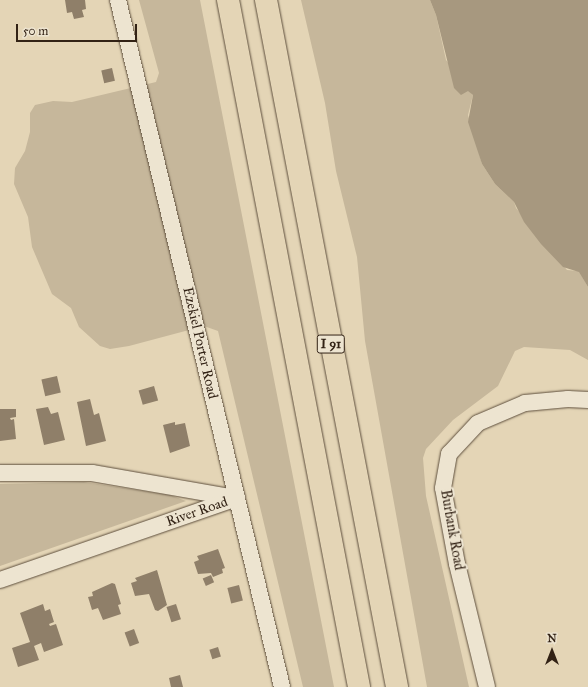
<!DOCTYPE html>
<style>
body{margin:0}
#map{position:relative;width:588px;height:687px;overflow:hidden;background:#e4d5b6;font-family:"IM FELL Great Primer",serif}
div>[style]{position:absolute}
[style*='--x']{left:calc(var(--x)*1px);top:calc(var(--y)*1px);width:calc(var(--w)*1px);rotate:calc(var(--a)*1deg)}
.green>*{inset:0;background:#c6b79b}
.water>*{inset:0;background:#a7987f}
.building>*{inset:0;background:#8f7f69;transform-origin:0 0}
.roads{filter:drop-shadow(0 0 1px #5e4f3d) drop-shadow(0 0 1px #5e4f3d)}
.minor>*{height:16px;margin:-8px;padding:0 8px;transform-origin:8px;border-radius:8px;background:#ede4d0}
.highway>*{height:22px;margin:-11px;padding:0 11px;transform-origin:11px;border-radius:11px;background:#e4d5b6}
span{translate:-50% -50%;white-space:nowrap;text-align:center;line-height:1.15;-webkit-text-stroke:4px #ede4d0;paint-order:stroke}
.shield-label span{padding:1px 3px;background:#ede4d0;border:1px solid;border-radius:3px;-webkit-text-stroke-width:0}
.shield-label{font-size:13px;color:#322215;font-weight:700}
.street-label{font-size:14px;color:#322215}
.north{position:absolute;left:532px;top:631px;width:40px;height:40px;-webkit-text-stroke:3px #ede4d0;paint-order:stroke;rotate:0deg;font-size:11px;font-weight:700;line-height:16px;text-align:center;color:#322215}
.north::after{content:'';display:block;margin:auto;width:14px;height:18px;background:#322215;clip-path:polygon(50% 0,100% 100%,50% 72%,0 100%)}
.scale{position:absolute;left:16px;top:24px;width:121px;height:18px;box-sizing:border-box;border:2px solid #322215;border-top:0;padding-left:5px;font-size:12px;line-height:14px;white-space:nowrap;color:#322215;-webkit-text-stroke:3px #ede4d0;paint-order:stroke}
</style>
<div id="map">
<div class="green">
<i style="clip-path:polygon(139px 0,200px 0,334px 687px,303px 687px,218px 331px,204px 326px,129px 346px,110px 349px,100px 346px,79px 327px,71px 308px,52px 294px,32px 247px,28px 217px,14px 184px,15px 168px,25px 151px,30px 132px,30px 113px,35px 105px,53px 101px,72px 102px,156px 82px,159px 73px)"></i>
<i style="clip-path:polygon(301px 0,430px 0,436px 15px,446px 60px,473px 95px,468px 115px,482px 164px,495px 184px,514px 202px,516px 208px,567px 270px,579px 271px,588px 287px,588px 360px,570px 350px,524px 347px,515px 351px,498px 386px,453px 420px,426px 449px,423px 458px,426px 496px,469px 687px,427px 687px,365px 341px,357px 257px,336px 171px,325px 103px)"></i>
<i style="clip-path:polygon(84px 482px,170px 495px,186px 501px,0 566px,0 484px)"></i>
</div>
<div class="water">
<i style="clip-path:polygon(430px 0,588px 0,588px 287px,579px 272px,563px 267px,541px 244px,524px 222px,514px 202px,495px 184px,482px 164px,468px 122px,473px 95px,468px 91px,461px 95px,454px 88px,436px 15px)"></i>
</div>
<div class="building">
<i style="clip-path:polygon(65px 0,85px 0,86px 9px,82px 10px,84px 17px,74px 19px,72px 12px,67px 13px)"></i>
<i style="left:112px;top:68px;width:13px;height:11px;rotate:77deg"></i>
<i style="left:57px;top:376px;width:17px;height:16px;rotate:77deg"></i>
<i style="left:154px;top:386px;width:15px;height:16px;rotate:74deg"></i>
<i style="clip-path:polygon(90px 399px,94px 415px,99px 413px,106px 441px,86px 446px,77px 402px)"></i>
<i style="clip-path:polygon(48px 407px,51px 414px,58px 412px,65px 440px,44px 445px,36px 409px)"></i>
<i style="clip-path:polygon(0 409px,16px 409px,16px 417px,10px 418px,11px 420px,14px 419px,16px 439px,0 441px)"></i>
<i style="clip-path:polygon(175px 422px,175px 425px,185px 423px,190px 446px,170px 453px,163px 425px)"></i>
<i style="clip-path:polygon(218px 549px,225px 568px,222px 569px,223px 573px,213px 577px,211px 573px,198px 574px,194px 562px,199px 560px,197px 556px)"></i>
<i style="clip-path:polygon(157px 570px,167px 605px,158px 611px,155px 610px,149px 594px,135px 596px,131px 583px,137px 581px,135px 578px)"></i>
<i style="left:211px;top:575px;width:8px;height:9px;rotate:67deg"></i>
<i style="clip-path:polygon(112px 583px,115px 584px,121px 604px,118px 605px,121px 614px,103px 620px,98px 608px,92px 610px,88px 597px,93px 596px,92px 592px)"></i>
<i style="left:239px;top:585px;width:16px;height:12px;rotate:76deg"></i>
<i style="clip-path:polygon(43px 604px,45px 611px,50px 609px,54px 622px,49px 624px,50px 626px,56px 624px,63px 645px,44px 652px,41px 643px,34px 646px,39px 660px,18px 667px,12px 648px,30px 642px,20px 613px)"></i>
<i style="left:176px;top:604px;width:16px;height:10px;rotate:72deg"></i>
<i style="left:134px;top:629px;width:15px;height:10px;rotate:70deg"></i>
<i style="left:218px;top:647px;width:10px;height:9px;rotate:73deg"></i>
<i style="clip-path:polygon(180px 675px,183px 687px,171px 687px,169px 678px)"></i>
</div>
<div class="roads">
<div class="minor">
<i style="--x:118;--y:0;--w:706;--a:76.57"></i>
<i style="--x:0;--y:473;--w:92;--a:0"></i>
<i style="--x:92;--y:473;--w:145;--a:9.9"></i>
<i style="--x:0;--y:580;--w:251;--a:-19.1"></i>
<i style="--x:487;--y:687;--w:127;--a:-103.7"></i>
<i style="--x:457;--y:564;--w:77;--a:-100.4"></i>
<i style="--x:443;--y:488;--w:35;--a:-80"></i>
<i style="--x:449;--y:454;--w:42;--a:-46.9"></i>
<i style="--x:478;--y:423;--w:51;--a:-23.1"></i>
<i style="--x:525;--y:403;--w:43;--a:-5.3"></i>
<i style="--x:568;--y:399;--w:20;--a:3"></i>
</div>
<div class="highway">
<i style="--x:228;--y:0;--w:699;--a:79.2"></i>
<i style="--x:266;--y:0;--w:699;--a:79.2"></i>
</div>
</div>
<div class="shield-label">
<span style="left:331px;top:344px">I 91</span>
</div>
<div class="street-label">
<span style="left:200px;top:343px;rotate:77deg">Ezekiel Porter Road</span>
<span style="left:197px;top:512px;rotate:-19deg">River Road</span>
<span style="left:452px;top:530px;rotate:80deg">Burbank Road</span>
</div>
<div class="north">N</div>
<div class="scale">50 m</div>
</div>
